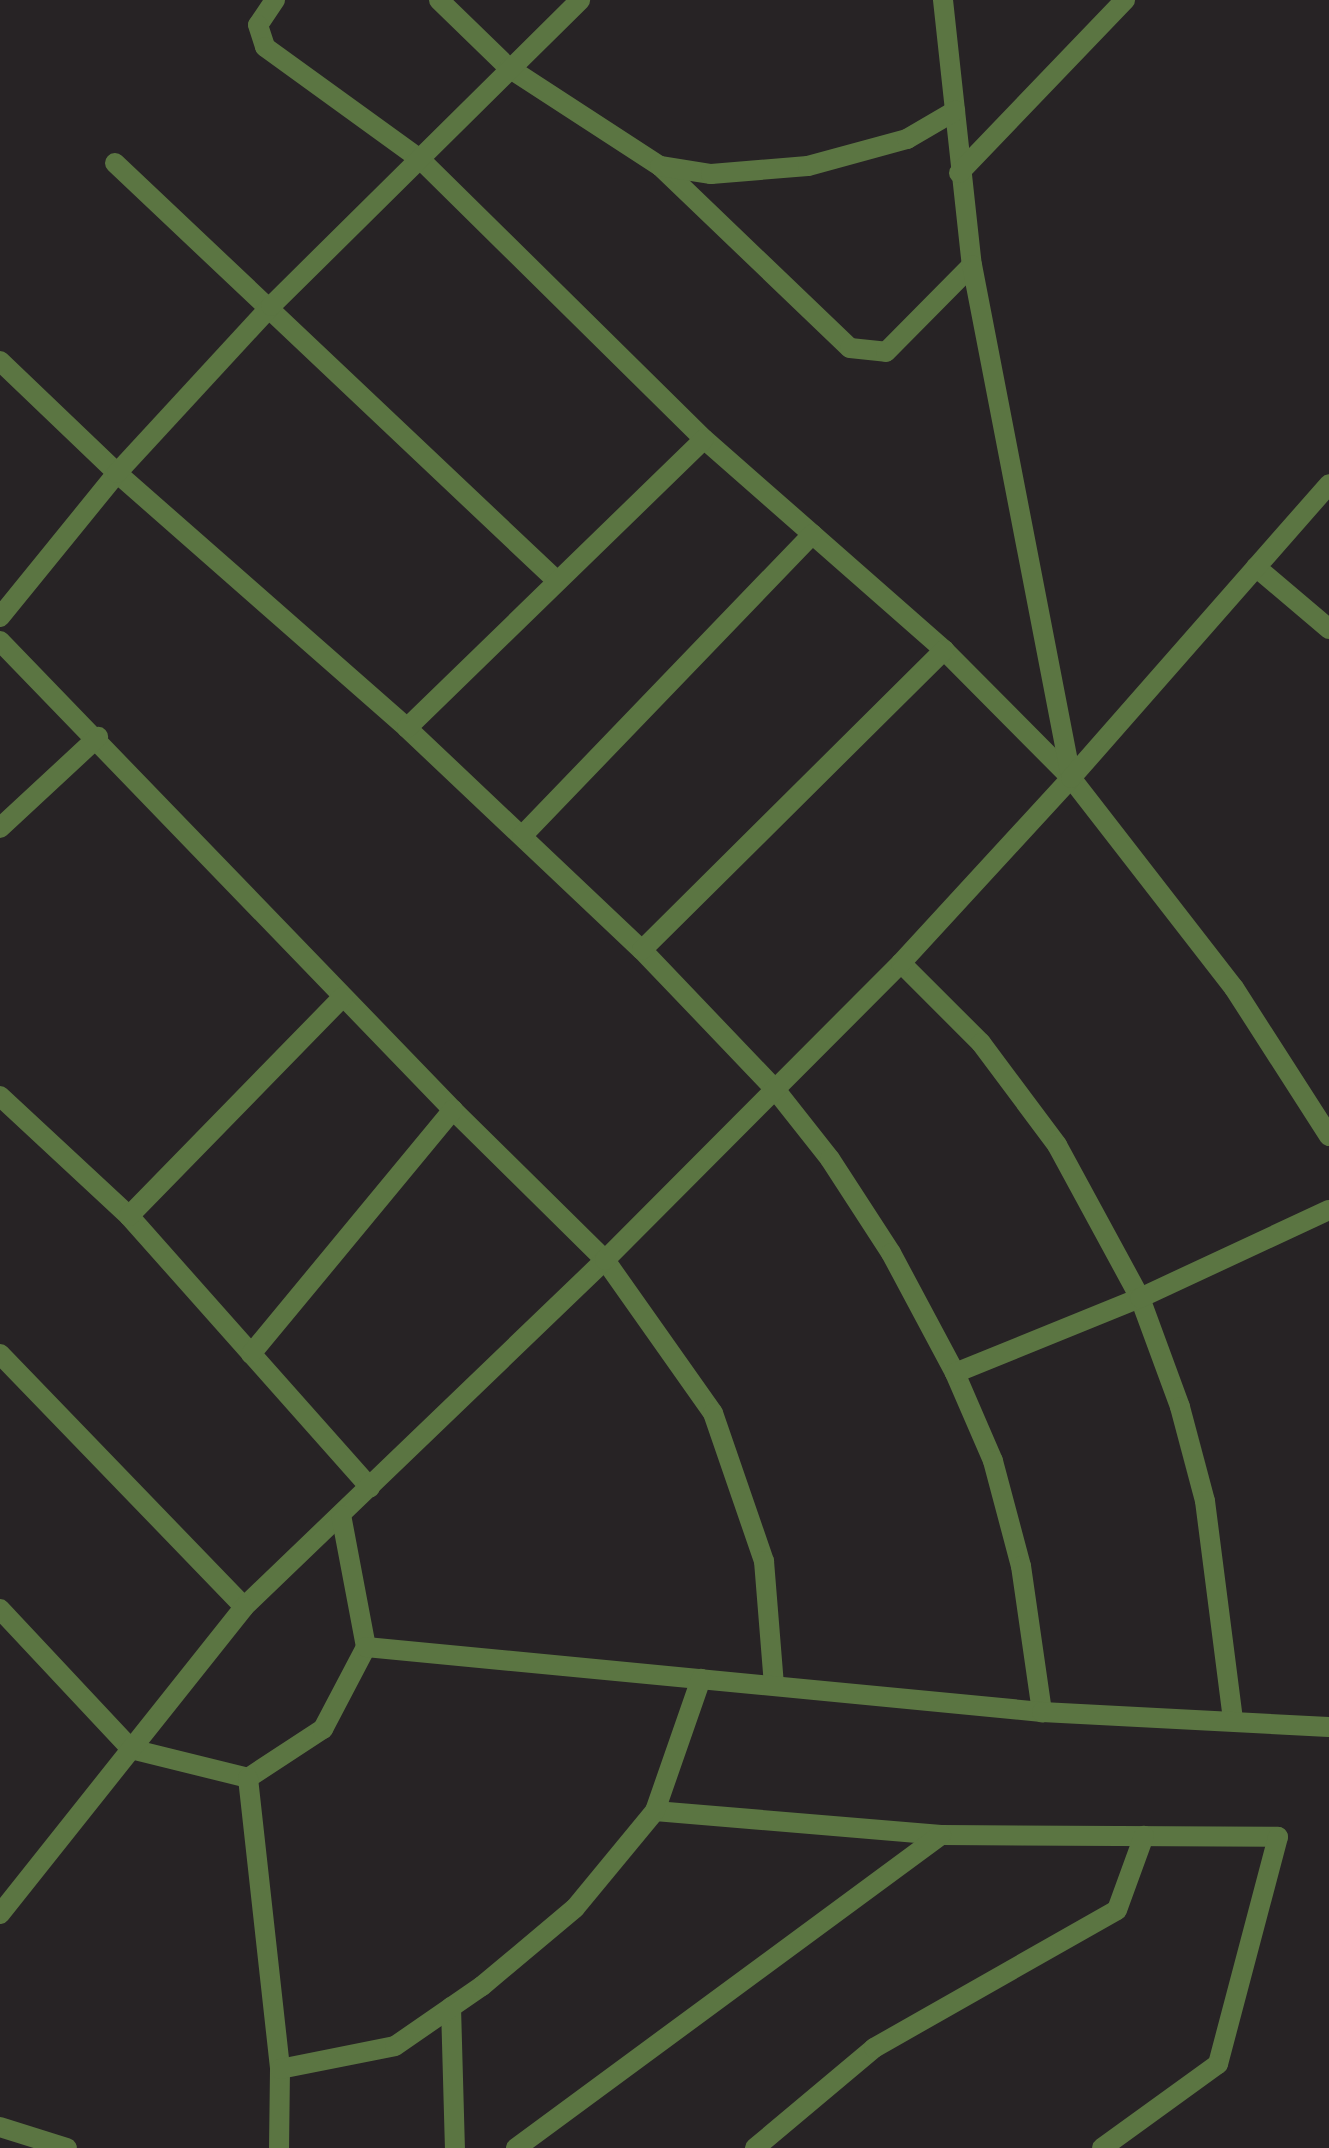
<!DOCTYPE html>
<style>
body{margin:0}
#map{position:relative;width:1329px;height:2148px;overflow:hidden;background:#272325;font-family:"Zilla Slab",serif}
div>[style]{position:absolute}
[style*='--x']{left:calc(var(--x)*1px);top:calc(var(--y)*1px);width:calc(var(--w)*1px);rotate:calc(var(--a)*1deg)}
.street>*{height:20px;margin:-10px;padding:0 10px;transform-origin:10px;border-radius:10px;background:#5b7542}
span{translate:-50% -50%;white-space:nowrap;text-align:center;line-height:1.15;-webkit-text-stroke:8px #272325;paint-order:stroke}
</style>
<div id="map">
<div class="street">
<i style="--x:275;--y:0;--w:30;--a:124"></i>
<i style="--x:258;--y:25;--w:23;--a:72"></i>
<i style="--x:265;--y:47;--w:193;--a:35.9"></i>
<i style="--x:421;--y:160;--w:397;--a:44.6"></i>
<i style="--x:704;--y:439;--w:320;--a:41.3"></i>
<i style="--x:944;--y:650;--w:180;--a:45.2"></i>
<i style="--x:1071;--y:778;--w:266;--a:52.2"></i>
<i style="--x:1234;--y:988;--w:176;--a:57.3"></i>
<i style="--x:439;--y:0;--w:98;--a:44.2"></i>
<i style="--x:509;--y:68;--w:180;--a:33"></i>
<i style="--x:660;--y:166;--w:263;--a:43.8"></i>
<i style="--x:850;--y:348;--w:36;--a:6"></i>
<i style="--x:886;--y:352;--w:122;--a:-45.3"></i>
<i style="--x:943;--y:0;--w:267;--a:83.8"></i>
<i style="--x:972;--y:265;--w:521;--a:79.06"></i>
<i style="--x:115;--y:163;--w:607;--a:43.4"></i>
<i style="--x:660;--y:166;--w:52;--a:8.9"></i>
<i style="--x:711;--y:174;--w:97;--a:-4.7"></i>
<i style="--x:808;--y:166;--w:103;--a:-15.3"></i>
<i style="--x:907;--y:139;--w:56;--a:-30.3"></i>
<i style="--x:959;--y:173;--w:240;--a:-46.2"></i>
<i style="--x:0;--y:361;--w:162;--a:43.7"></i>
<i style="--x:117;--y:473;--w:386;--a:41.3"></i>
<i style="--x:407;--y:728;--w:323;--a:43.4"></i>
<i style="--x:642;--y:950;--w:191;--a:46.3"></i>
<i style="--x:774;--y:1088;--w:90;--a:51.7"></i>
<i style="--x:830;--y:1159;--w:112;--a:57"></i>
<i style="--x:891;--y:1253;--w:136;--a:61.9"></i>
<i style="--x:955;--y:1373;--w:96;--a:66.6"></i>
<i style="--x:993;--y:1461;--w:109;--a:75.1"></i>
<i style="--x:1021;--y:1566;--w:148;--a:81.8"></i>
<i style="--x:1256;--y:567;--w:96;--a:40.3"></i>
<i style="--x:0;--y:617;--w:186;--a:-50.9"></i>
<i style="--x:117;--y:473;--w:227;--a:-47.3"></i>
<i style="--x:271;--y:306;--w:435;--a:-44.7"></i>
<i style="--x:0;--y:641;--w:652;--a:45.99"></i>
<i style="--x:453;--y:1110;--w:214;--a:44.6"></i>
<i style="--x:605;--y:1260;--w:187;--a:54.8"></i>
<i style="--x:713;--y:1413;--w:157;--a:71"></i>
<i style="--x:764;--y:1561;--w:125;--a:85.4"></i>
<i style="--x:407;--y:728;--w:414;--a:-44.2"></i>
<i style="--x:0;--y:828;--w:134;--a:-42.9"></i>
<i style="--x:522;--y:836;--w:419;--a:-46.1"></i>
<i style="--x:642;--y:950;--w:426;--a:-44.8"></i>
<i style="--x:901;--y:963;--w:113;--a:45"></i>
<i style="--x:981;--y:1043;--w:127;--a:53.3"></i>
<i style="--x:1057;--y:1145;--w:174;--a:61.5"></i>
<i style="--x:1140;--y:1298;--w:116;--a:69.8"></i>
<i style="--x:1180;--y:1407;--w:97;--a:75.1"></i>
<i style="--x:1205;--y:1501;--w:222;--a:82.7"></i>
<i style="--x:0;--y:1096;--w:176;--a:42.9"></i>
<i style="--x:129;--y:1216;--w:363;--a:48.4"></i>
<i style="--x:129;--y:1216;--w:306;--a:-45.7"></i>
<i style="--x:0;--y:1354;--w:351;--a:46"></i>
<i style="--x:244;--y:1607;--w:501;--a:-43.87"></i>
<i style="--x:605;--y:1260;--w:419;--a:-45.1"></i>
<i style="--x:901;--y:963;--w:251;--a:-47.4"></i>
<i style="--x:1071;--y:778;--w:391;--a:-48.7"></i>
<i style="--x:251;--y:1354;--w:317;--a:-50.4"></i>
<i style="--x:955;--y:1373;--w:200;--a:-22.1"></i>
<i style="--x:1140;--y:1298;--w:208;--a:-25"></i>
<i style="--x:0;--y:1609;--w:192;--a:46.9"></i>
<i style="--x:131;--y:1749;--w:121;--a:13.9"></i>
<i style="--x:248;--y:1778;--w:90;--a:-33.2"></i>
<i style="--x:323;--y:1729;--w:93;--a:-62.3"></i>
<i style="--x:366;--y:1647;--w:134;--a:-100.7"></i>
<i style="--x:366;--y:1647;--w:679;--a:5.49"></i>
<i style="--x:1042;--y:1712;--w:287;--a:3"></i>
<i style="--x:248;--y:1778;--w:293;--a:83.7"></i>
<i style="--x:280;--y:2069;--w:79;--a:90.7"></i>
<i style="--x:655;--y:1811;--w:287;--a:4.8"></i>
<i style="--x:941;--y:1835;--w:337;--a:0.3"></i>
<i style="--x:1278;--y:1837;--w:235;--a:104.8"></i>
<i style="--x:1218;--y:2064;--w:143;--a:144.1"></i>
<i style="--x:0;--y:1914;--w:392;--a:-51.5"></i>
<i style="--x:451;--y:2007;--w:141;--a:88.4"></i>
<i style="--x:280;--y:2069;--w:117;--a:-11.3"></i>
<i style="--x:395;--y:2046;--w:106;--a:-34.6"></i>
<i style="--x:482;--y:1986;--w:121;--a:-40"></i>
<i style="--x:575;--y:1908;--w:126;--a:-50.5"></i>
<i style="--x:655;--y:1811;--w:140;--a:-70.8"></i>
<i style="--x:0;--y:2127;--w:70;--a:17.4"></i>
<i style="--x:516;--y:2148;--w:528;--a:-36.37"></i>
<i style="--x:755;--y:2148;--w:155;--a:-40"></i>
<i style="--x:874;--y:2048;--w:279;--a:-29.6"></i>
<i style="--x:1117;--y:1910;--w:79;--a:-70"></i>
</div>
</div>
